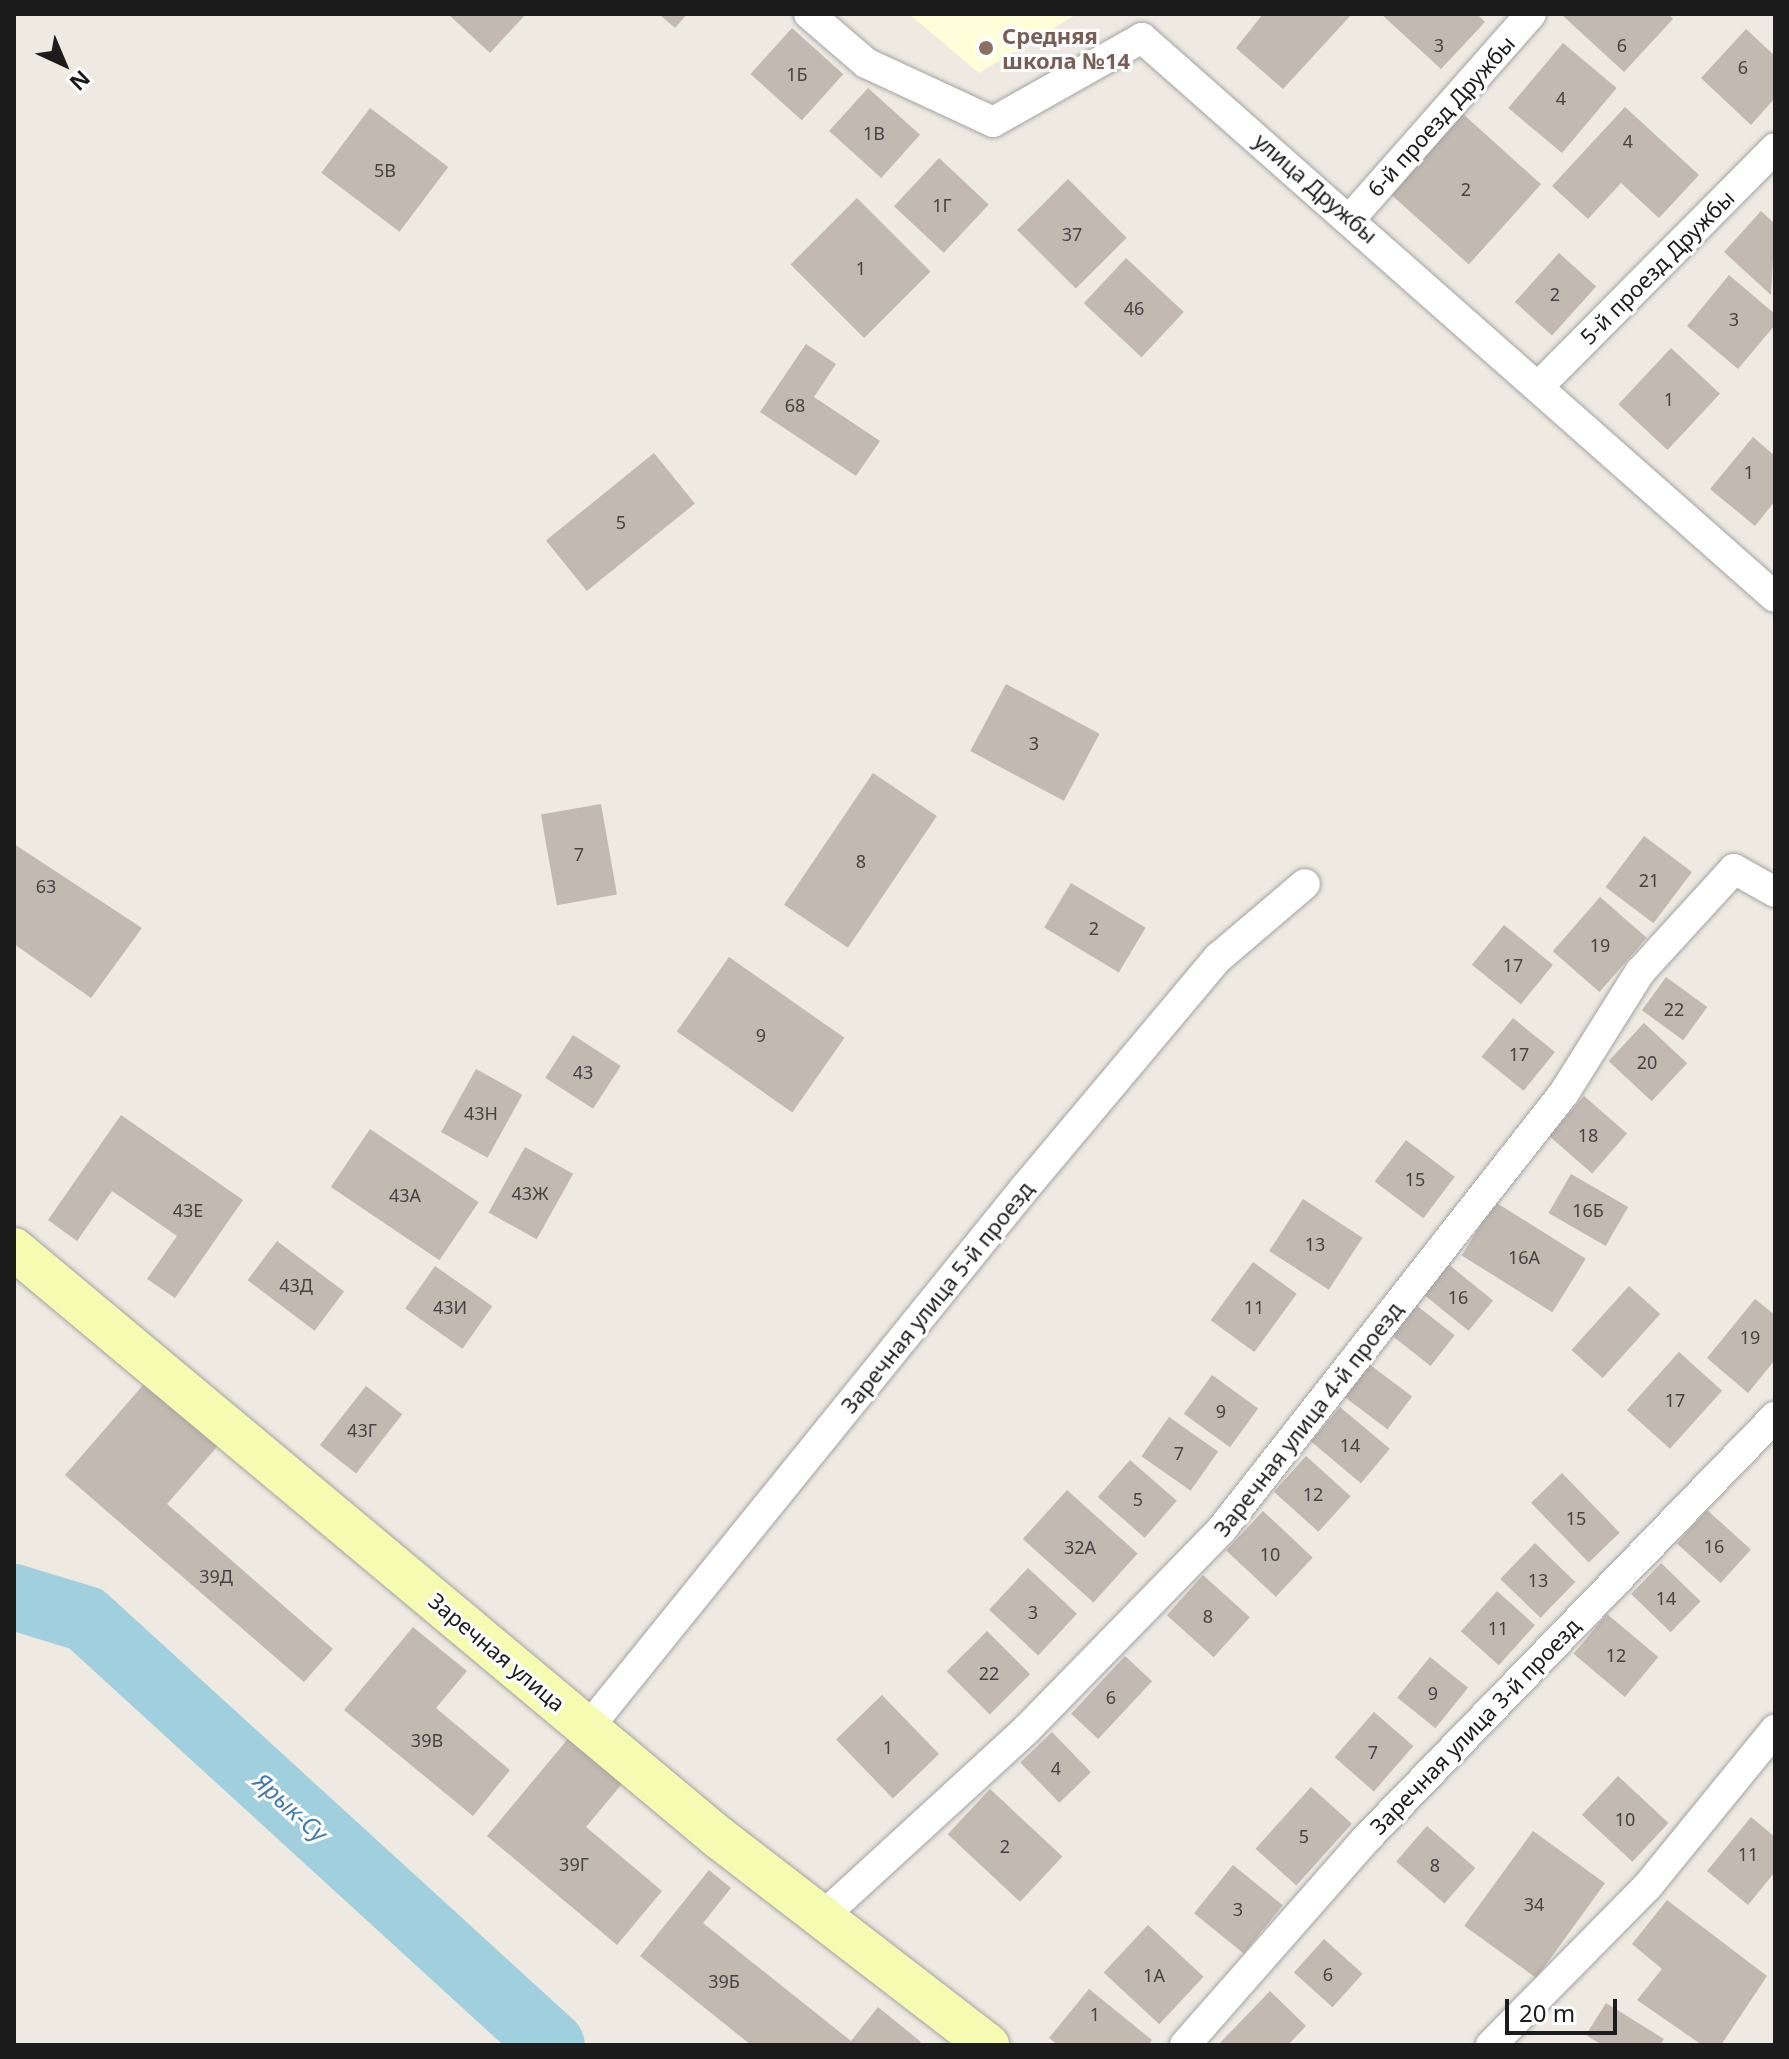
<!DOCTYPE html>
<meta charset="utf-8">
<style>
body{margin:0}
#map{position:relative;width:1789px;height:2059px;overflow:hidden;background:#eeeae1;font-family:"Noto Sans",sans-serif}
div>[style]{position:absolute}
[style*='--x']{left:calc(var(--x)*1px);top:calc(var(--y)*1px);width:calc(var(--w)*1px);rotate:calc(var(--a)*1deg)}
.education>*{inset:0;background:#feffd9}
.river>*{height:66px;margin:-33px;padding:0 33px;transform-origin:33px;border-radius:33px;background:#a0cfde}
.building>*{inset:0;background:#c2b9b1;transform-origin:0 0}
.roads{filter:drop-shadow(0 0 2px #a3a3a3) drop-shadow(0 0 2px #a3a3a3)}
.minor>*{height:30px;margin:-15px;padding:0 15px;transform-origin:15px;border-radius:15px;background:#fff}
.secondary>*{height:42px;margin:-21px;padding:0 21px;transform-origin:21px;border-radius:21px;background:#f6fbb2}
.dots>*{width:22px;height:22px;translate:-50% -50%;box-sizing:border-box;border:4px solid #fff;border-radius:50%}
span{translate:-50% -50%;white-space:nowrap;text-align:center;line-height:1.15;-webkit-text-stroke:6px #fff;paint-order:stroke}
.number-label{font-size:18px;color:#464341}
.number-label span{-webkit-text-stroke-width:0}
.education-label{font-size:22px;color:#785e54;font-weight:700}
.left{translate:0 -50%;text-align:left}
.street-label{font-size:22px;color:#1c1c1c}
.water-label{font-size:24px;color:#4679af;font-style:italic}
.frame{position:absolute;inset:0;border:16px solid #1c1c1c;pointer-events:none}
.north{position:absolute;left:24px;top:24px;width:80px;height:80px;-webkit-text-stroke:6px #fff;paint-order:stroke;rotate:136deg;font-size:22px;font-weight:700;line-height:32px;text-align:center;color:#1c1c1c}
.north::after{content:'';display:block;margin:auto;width:28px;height:36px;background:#1c1c1c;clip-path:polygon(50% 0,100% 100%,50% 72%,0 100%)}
.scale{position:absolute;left:1505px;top:1999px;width:112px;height:36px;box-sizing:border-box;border:4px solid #1c1c1c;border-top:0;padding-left:10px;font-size:24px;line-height:28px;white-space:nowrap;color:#1c1c1c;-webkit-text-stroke:6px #fff;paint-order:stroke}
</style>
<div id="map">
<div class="education">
<i style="clip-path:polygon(909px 14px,1077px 14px,979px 73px)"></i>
</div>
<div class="river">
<i style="--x:14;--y:1597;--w:75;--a:17"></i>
<i style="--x:86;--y:1619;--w:631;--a:42.43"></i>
</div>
<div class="building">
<i style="clip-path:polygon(448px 14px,526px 14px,490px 53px)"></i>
<i style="clip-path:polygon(659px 14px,687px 14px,675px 28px)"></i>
<i style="clip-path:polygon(1263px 14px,1352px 14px,1283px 89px,1236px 48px)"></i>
<i style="clip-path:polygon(1381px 14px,1477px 14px,1485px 22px,1441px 69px)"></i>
<i style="clip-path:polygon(1561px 14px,1668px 14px,1673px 19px,1624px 72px)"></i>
<i style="left:792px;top:28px;width:69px;height:62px;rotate:42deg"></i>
<i style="clip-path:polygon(1746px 29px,1775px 56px,1775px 98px,1751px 125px,1701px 78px)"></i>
<i style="left:1563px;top:43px;width:70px;height:85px;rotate:40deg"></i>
<i style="left:868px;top:88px;width:70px;height:58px;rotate:42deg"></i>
<i style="clip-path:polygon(1625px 107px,1699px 175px,1659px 218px,1621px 183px,1588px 219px,1552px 186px)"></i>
<i style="left:370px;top:108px;width:98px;height:81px;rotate:37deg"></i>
<i style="left:1463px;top:114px;width:105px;height:108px;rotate:42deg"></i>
<i style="left:939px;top:158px;width:68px;height:66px;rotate:43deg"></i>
<i style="left:1068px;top:179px;width:83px;height:72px;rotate:45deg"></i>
<i style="left:857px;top:198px;width:104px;height:94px;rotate:45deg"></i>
<i style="clip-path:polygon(1761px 211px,1775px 224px,1771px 295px,1724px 252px)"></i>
<i style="left:1559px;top:253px;width:50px;height:66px;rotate:42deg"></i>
<i style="left:1126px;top:258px;width:79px;height:62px;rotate:43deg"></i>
<i style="clip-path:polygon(1729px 275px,1775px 314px,1775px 325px,1738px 369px,1687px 326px)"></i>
<i style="clip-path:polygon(806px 344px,836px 364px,814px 397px,880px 441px,856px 476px,760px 412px)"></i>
<i style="left:1671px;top:348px;width:67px;height:77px;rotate:43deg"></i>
<i style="clip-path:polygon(1753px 437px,1775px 456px,1775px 501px,1755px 526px,1710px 489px)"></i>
<i style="left:654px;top:453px;width:65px;height:139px;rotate:51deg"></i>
<i style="left:1006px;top:684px;width:106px;height:76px;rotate:28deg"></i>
<i style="left:873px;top:773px;width:77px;height:159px;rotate:34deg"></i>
<i style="left:601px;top:804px;width:92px;height:61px;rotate:80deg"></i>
<i style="left:1644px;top:836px;width:60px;height:64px;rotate:37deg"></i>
<i style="clip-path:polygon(14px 844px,142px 928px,91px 998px,14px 944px)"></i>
<i style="left:1071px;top:883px;width:87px;height:52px;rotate:31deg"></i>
<i style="left:1600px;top:897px;width:62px;height:72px;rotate:41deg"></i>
<i style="left:1504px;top:925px;width:63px;height:51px;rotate:39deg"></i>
<i style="left:729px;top:957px;width:141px;height:91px;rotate:35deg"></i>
<i style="left:1666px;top:977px;width:51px;height:41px;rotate:36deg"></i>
<i style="left:1513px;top:1018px;width:54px;height:50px;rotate:39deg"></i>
<i style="left:1644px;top:1023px;width:59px;height:52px;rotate:43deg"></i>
<i style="left:573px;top:1035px;width:57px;height:51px;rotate:33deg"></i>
<i style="left:476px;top:1069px;width:53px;height:72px;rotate:29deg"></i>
<i style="left:1584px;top:1096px;width:57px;height:53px;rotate:41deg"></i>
<i style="clip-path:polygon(121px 1115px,243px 1200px,175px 1298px,147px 1279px,177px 1236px,112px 1191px,77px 1241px,48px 1220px)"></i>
<i style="left:370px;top:1129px;width:131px;height:70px;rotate:34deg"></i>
<i style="left:1406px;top:1140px;width:61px;height:52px;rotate:37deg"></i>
<i style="left:525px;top:1147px;width:55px;height:75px;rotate:29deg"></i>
<i style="left:1571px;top:1174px;width:66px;height:45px;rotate:30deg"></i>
<i style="left:1303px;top:1199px;width:71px;height:62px;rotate:33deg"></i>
<i style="left:1495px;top:1202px;width:107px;height:63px;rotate:32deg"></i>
<i style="left:277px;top:1241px;width:84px;height:49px;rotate:37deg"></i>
<i style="left:1253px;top:1262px;width:54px;height:72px;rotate:36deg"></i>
<i style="left:1448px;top:1264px;width:58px;height:39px;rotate:39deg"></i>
<i style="left:435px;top:1266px;width:70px;height:52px;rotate:35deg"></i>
<i style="left:1629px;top:1286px;width:42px;height:86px;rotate:42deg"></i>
<i style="clip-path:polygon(1755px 1299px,1775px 1315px,1775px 1360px,1748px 1393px,1707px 1358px)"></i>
<i style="left:1416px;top:1305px;width:49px;height:39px;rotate:38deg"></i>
<i style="left:1679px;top:1352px;width:58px;height:78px;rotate:42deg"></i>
<i style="left:1369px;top:1364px;width:54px;height:41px;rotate:37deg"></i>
<i style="left:1212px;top:1375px;width:57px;height:48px;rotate:36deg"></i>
<i style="clip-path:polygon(150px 1377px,223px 1440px,167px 1504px,333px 1649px,304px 1682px,65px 1475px)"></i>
<i style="left:366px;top:1386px;width:46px;height:75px;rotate:38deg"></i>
<i style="left:1340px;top:1407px;width:65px;height:45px;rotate:40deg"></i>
<i style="left:1169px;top:1417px;width:60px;height:48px;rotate:35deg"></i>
<i style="left:1306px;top:1456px;width:60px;height:48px;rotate:42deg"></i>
<i style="left:1130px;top:1460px;width:62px;height:49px;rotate:41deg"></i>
<i style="left:1562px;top:1473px;width:83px;height:43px;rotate:46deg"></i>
<i style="left:1067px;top:1490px;width:95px;height:66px;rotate:42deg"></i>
<i style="left:1707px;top:1510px;width:59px;height:45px;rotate:42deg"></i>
<i style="left:1263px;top:1511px;width:68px;height:54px;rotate:43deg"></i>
<i style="left:1535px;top:1543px;width:56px;height:50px;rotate:44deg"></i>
<i style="left:1661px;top:1563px;width:55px;height:43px;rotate:44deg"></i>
<i style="left:1028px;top:1568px;width:67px;height:57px;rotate:43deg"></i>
<i style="left:1203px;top:1575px;width:63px;height:54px;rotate:42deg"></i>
<i style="left:1497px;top:1591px;width:51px;height:54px;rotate:42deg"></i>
<i style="left:1607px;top:1614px;width:67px;height:52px;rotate:40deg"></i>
<i style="clip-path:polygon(413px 1627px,467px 1671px,436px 1708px,510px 1770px,473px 1816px,344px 1710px)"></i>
<i style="left:987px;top:1631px;width:61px;height:57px;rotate:45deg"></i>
<i style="left:1125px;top:1656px;width:37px;height:79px;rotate:43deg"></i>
<i style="left:1430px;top:1657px;width:49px;height:52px;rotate:39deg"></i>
<i style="left:882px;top:1695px;width:82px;height:64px;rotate:46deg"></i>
<i style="left:1374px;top:1712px;width:52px;height:60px;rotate:41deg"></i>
<i style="left:1052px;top:1732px;width:56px;height:44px;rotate:46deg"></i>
<i style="clip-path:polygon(572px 1734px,626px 1779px,586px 1827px,662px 1891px,617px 1945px,487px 1836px)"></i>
<i style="left:1618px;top:1776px;width:69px;height:53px;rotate:43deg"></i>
<i style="left:1311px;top:1787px;width:55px;height:83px;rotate:42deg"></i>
<i style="left:990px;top:1789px;width:99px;height:62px;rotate:43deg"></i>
<i style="clip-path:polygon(1751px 1817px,1775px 1837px,1775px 1872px,1748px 1905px,1707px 1871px)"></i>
<i style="left:1427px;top:1826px;width:64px;height:47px;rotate:41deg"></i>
<i style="left:1533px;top:1831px;width:89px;height:117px;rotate:36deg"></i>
<i style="left:1233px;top:1865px;width:64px;height:62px;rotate:39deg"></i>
<i style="clip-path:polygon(709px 1870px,731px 1888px,703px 1923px,851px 2041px,878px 2007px,921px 2042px,918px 2045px,751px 2045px,640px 1956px)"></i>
<i style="clip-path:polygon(1667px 1900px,1767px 1976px,1721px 2045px,1702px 2045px,1637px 2000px,1662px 1969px,1632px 1944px)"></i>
<i style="left:1148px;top:1925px;width:76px;height:65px;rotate:43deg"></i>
<i style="left:1324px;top:1939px;width:52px;height:45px;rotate:42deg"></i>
<i style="clip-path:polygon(1089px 1989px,1152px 2040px,1148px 2045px,1058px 2045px,1049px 2038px)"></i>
<i style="clip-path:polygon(1270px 1991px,1306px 2026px,1288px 2045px,1218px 2045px)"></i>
<i style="clip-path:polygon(1606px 2003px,1664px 2039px,1660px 2045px,1602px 2045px,1586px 2035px)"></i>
</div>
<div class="roads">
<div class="minor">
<i style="--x:809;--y:14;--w:75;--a:40.7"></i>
<i style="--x:866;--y:63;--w:140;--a:24.9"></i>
<i style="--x:993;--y:122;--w:171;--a:-29.4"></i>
<i style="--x:1142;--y:38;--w:844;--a:41.45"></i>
<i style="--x:1351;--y:218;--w:272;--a:-48.6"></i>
<i style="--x:1539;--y:386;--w:335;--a:-45.2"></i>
<i style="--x:588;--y:1728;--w:693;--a:-51.03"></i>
<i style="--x:1024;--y:1189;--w:302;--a:-50"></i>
<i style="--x:1218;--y:958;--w:114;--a:-40.4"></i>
<i style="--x:822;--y:1917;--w:277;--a:-42.5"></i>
<i style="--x:1026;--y:1730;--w:281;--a:-45.7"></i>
<i style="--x:1222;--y:1529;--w:554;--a:-51.89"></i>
<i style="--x:1564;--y:1093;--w:143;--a:-57.9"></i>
<i style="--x:1640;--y:972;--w:139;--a:-47.6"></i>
<i style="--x:1734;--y:869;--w:47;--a:29.3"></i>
<i style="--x:1185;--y:2045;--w:274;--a:-48.7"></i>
<i style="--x:1366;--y:1839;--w:588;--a:-45.9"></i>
<i style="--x:1491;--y:2045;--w:222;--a:-45.4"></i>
<i style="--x:1647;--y:1887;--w:203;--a:-50.8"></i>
</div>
<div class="secondary">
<i style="--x:14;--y:1249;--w:917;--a:39.87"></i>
<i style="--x:718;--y:1837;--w:341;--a:37.6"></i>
</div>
</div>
<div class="dots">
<i style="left:986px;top:48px;background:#8d6e63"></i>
</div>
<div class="number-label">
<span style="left:1439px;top:45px">3</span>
<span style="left:1622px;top:45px">6</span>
<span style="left:1743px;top:67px">6</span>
<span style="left:797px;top:74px">1Б</span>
<span style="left:1561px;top:98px">4</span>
<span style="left:874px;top:133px">1В</span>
<span style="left:1628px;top:141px">4</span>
<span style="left:385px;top:170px">5В</span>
<span style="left:1466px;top:189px">2</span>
<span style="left:942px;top:205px">1Г</span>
<span style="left:1072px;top:234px">37</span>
<span style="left:861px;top:268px">1</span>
<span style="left:1555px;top:294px">2</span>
<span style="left:1134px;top:308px">46</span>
<span style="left:1734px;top:319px">3</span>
<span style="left:1669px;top:399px">1</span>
<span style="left:795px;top:405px">68</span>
<span style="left:1749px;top:472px">1</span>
<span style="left:621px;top:522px">5</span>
<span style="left:1034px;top:743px">3</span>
<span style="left:579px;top:854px">7</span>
<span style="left:861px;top:861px">8</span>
<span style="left:1649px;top:880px">21</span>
<span style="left:46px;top:886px">63</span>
<span style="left:1094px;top:928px">2</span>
<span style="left:1600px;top:945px">19</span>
<span style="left:1513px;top:965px">17</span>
<span style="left:1674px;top:1009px">22</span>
<span style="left:761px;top:1035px">9</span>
<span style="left:1519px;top:1054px">17</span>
<span style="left:1647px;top:1062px">20</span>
<span style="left:583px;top:1072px">43</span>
<span style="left:481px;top:1113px">43Н</span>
<span style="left:1588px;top:1135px">18</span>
<span style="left:1415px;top:1179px">15</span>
<span style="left:530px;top:1193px">43Ж</span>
<span style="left:405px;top:1195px">43А</span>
<span style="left:188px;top:1210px">43Е</span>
<span style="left:1588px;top:1210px">16Б</span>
<span style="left:1315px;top:1244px">13</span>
<span style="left:1524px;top:1257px">16А</span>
<span style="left:296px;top:1285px">43Д</span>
<span style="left:1458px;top:1297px">16</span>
<span style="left:450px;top:1307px">43И</span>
<span style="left:1254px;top:1307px">11</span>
<span style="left:1750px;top:1337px">19</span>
<span style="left:1675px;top:1400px">17</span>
<span style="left:1221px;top:1411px">9</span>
<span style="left:362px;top:1430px">43Г</span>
<span style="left:1350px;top:1445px">14</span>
<span style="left:1179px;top:1453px">7</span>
<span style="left:1313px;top:1494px">12</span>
<span style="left:1138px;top:1499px">5</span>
<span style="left:1576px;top:1518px">15</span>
<span style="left:1714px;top:1546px">16</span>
<span style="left:1080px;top:1547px">32А</span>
<span style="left:1270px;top:1554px">10</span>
<span style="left:216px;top:1576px">39Д</span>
<span style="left:1538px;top:1580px">13</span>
<span style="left:1666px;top:1598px">14</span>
<span style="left:1033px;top:1612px">3</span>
<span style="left:1208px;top:1616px">8</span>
<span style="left:1498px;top:1628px">11</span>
<span style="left:1616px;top:1655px">12</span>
<span style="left:989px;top:1673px">22</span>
<span style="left:1433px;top:1693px">9</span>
<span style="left:1111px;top:1697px">6</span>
<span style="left:427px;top:1740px">39В</span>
<span style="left:888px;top:1747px">1</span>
<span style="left:1373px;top:1752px">7</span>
<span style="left:1056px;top:1768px">4</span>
<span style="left:1625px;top:1819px">10</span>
<span style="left:1304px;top:1836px">5</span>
<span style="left:1005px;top:1846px">2</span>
<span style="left:1748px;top:1854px">11</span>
<span style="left:574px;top:1864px">39Г</span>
<span style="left:1435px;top:1865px">8</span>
<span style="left:1534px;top:1904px">34</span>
<span style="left:1238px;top:1909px">3</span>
<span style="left:1328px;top:1974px">6</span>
<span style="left:1154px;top:1975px">1А</span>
<span style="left:724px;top:1981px">39Б</span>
<span style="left:1095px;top:2014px">1</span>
</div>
<div class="education-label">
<span class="left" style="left:1002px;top:48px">Средняя<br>школа №14</span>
</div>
<div class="street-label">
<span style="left:1441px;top:116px;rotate:-48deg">6-й проезд Дружбы</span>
<span style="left:1316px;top:188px;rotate:41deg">улица Дружбы</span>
<span style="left:1657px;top:267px;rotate:-45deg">5-й проезд Дружбы</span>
<span style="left:937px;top:1297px;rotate:-51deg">Заречная улица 5-й проезд</span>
<span style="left:1308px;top:1419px;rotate:-52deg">Заречная улица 4-й проезд</span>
<span style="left:497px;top:1652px;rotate:40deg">Заречная улица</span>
<span style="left:1475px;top:1726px;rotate:-46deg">Заречная улица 3-й проезд</span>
</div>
<div class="water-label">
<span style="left:291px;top:1807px;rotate:42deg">Ярык-Су</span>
</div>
<div class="frame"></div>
<div class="north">N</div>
<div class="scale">20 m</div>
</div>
